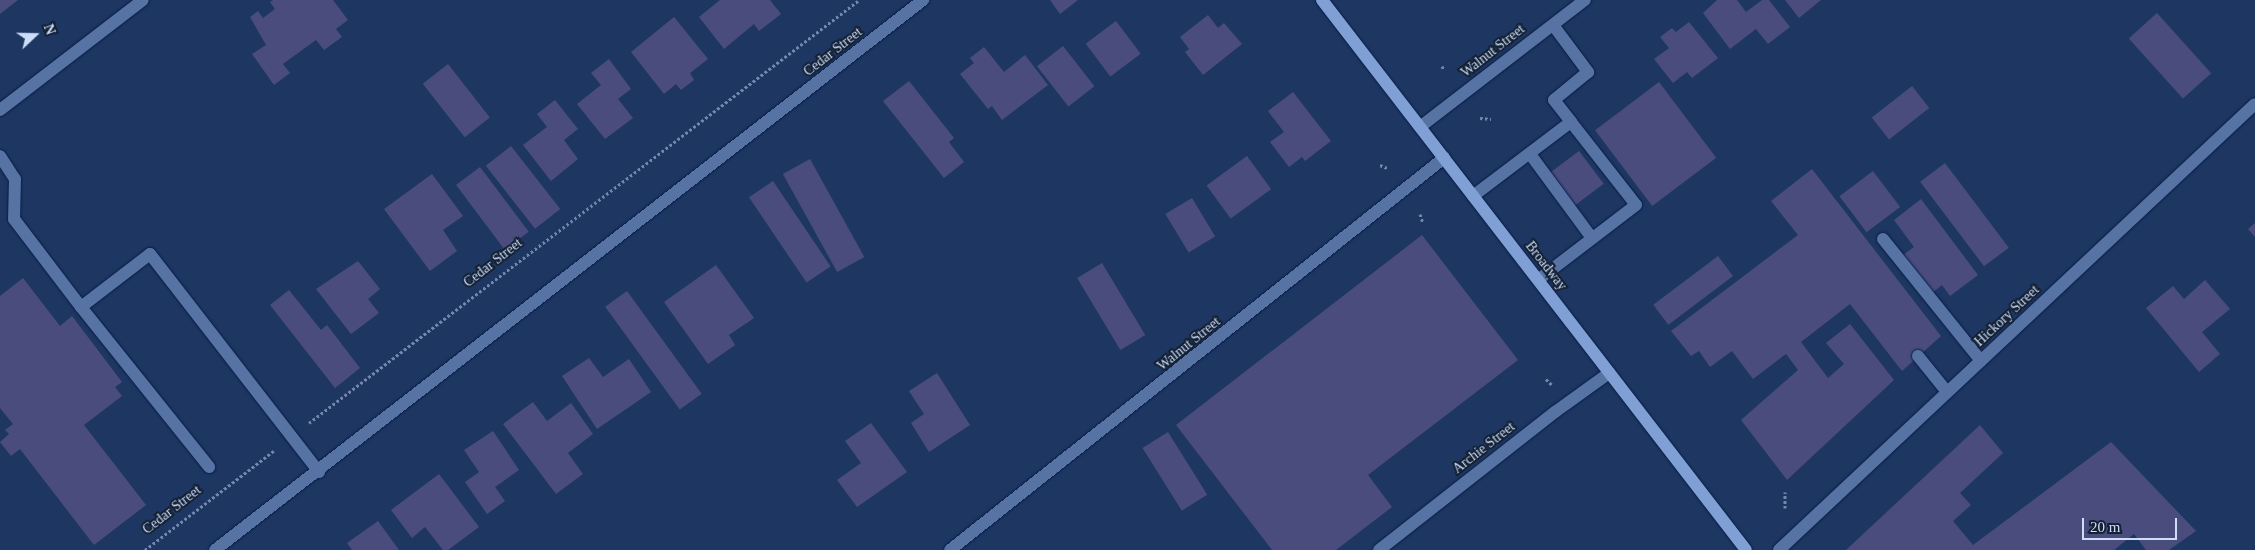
<!DOCTYPE html>
<style>
body{margin:0}
#map{position:relative;width:2255px;height:550px;overflow:hidden;background:#1e3762;font-family:"Times New Roman",serif}
div>[style]{position:absolute}
[style*='--x']{left:calc(var(--x)*1px);top:calc(var(--y)*1px);width:calc(var(--w)*1px);rotate:calc(var(--a)*1deg)}
.building>*{inset:0;background:#4a4c7e;transform-origin:0 0}
.path>*{height:3px;margin-top:-1.5px;transform-origin:0;background:repeating-linear-gradient(90deg,#7287aa 0 2.5px,transparent 0 5px)}
.roads{filter:drop-shadow(0 0 1px #061d46) drop-shadow(0 0 1px #061d46)}
.minor>*{height:12px;margin:-6px;padding:0 6px;transform-origin:6px;border-radius:6px;background:#5673a3}
.major>*{height:12px;margin:-6px;padding:0 6px;transform-origin:6px;border-radius:6px;background:#809fd4}
span{translate:-50% -50%;white-space:nowrap;text-align:center;line-height:1.15;-webkit-text-stroke:4px #142033;paint-order:stroke}
.street-label{font-size:14px;color:#cddef9}
.north{position:absolute;left:10px;top:10px;width:50px;height:50px;-webkit-text-stroke:4px #142033;paint-order:stroke;rotate:69deg;font-size:14px;font-weight:700;line-height:20px;text-align:center;color:#cddef9}
.north::after{content:'';display:block;margin:auto;width:18px;height:22px;background:#cddef9;clip-path:polygon(50% 0,100% 100%,50% 72%,0 100%)}
.scale{position:absolute;left:2082px;top:518px;width:95px;height:22px;box-sizing:border-box;border:2px solid #cddef9;border-top:0;padding-left:6px;font-size:15px;line-height:18px;white-space:nowrap;color:#cddef9;-webkit-text-stroke:4px #142033;paint-order:stroke}
</style>
<div id="map">
<div class="building">
<i style="clip-path:polygon(0 0,18px 0,0 14px)"></i>
<i style="clip-path:polygon(273px 0,333px 0,348px 20px,336px 29px,342px 37px,324px 50px,316px 40px,283px 64px,290px 73px,274px 85px,252px 54px,266px 45px,250px 17px,258px 11px,263px 18px,275px 9px,270px 2px)"></i>
<i style="clip-path:polygon(720px 0,770px 0,781px 14px,759px 31px,754px 24px,724px 49px,699px 17px)"></i>
<i style="clip-path:polygon(1050px 0,1078px 0,1060px 14px)"></i>
<i style="clip-path:polygon(1717px 0,1737px 0,1746px 12px,1762px 0,1769px 0,1790px 27px,1768px 44px,1756px 29px,1730px 49px,1703px 13px)"></i>
<i style="clip-path:polygon(1785px 0,1821px 0,1799px 18px)"></i>
<i style="left:2157px;top:13px;width:81px;height:38px;rotate:48deg"></i>
<i style="clip-path:polygon(1208px 15px,1218px 28px,1224px 23px,1242px 44px,1203px 75px,1185px 52px,1189px 49px,1180px 37px)"></i>
<i style="clip-path:polygon(674px 17px,708px 59px,690px 73px,694px 80px,681px 90px,676px 84px,664px 94px,631px 52px)"></i>
<i style="left:1116px;top:21px;width:41px;height:38px;rotate:53deg"></i>
<i style="clip-path:polygon(1689px 22px,1718px 58px,1692px 78px,1687px 72px,1673px 83px,1654px 59px,1669px 48px,1660px 37px,1672px 28px,1676px 32px)"></i>
<i style="left:1063px;top:46px;width:51px;height:33px;rotate:52deg"></i>
<i style="clip-path:polygon(984px 47px,1004px 72px,1025px 55px,1048px 85px,1002px 120px,992px 106px,988px 109px,960px 74px,974px 63px,970px 58px)"></i>
<i style="clip-path:polygon(609px 59px,631px 89px,618px 99px,633px 118px,605px 139px,577px 104px,601px 85px,591px 73px)"></i>
<i style="left:448px;top:64px;width:68px;height:32px;rotate:52deg"></i>
<i style="clip-path:polygon(909px 81px,954px 138px,949px 142px,964px 162px,944px 178px,883px 101px)"></i>
<i style="left:1659px;top:82px;width:95px;height:80px;rotate:53deg"></i>
<i style="left:1912px;top:86px;width:28px;height:51px;rotate:52deg"></i>
<i style="clip-path:polygon(1293px 92px,1331px 141px,1305px 161px,1302px 157px,1289px 167px,1270px 142px,1284px 132px,1268px 111px)"></i>
<i style="clip-path:polygon(555px 100px,578px 129px,564px 140px,578px 159px,551px 181px,523px 145px,547px 127px,537px 114px)"></i>
<i style="left:511px;top:146px;width:80px;height:32px;rotate:52deg"></i>
<i style="left:1579px;top:151px;width:41px;height:38px;rotate:53deg"></i>
<i style="left:1247px;top:156px;width:41px;height:50px;rotate:54deg"></i>
<i style="left:810px;top:159px;width:112px;height:31px;rotate:61deg"></i>
<i style="left:1945px;top:163px;width:106px;height:31px;rotate:53deg"></i>
<i style="left:480px;top:167px;width:81px;height:30px;rotate:53deg"></i>
<i style="clip-path:polygon(1812px 169px,1941px 336px,1902px 371px,1850px 304px,1801px 342px,1828px 378px,1844px 364px,1826px 343px,1850px 324px,1894px 380px,1787px 480px,1741px 420px,1798px 370px,1786px 354px,1753px 379px,1732px 351px,1710px 367px,1699px 351px,1691px 356px,1671px 331px,1798px 235px,1771px 201px)"></i>
<i style="left:1873px;top:171px;width:45px;height:42px;rotate:53deg"></i>
<i style="clip-path:polygon(432px 174px,463px 216px,443px 230px,457px 251px,430px 271px,384px 209px)"></i>
<i style="left:773px;top:181px;width:103px;height:29px;rotate:56deg"></i>
<i style="left:1192px;top:198px;width:45px;height:31px;rotate:59deg"></i>
<i style="clip-path:polygon(1921px 199px,1978px 275px,1950px 296px,1942px 285px,1932px 293px,1903px 255px,1914px 247px,1894px 220px)"></i>
<i style="clip-path:polygon(2255px 223px,2255px 237px,2248px 229px)"></i>
<i style="clip-path:polygon(1422px 235px,1518px 360px,1368px 475px,1392px 507px,1336px 550px,1272px 550px,1176px 425px)"></i>
<i style="left:1718px;top:256px;width:25px;height:81px;rotate:53deg"></i>
<i style="clip-path:polygon(358px 261px,380px 289px,368px 299px,379px 313px,351px 334px,316px 289px)"></i>
<i style="left:1102px;top:263px;width:84px;height:29px;rotate:59deg"></i>
<i style="clip-path:polygon(716px 265px,754px 318px,729px 335px,735px 345px,708px 364px,664px 302px)"></i>
<i style="clip-path:polygon(23px 278px,60px 326px,72px 316px,122px 382px,115px 387px,122px 396px,84px 425px,146px 505px,94px 545px,20px 449px,11px 456px,0 442px,9px 434px,5px 430px,13px 424px,0 408px,0 296px)"></i>
<i style="clip-path:polygon(2205px 280px,2230px 309px,2202px 332px,2220px 354px,2199px 372px,2146px 308px,2173px 286px,2184px 299px)"></i>
<i style="clip-path:polygon(289px 290px,321px 330px,327px 325px,360px 368px,335px 388px,270px 305px)"></i>
<i style="left:627px;top:291px;width:127px;height:27px;rotate:54deg"></i>
<i style="clip-path:polygon(589px 358px,603px 377px,629px 359px,651px 392px,597px 429px,562px 376px)"></i>
<i style="clip-path:polygon(937px 373px,970px 425px,929px 452px,911px 423px,924px 414px,909px 391px)"></i>
<i style="clip-path:polygon(533px 402px,547px 421px,571px 403px,593px 434px,568px 453px,583px 474px,556px 494px,503px 424px)"></i>
<i style="clip-path:polygon(871px 423px,907px 472px,857px 507px,837px 480px,861px 463px,845px 441px)"></i>
<i style="clip-path:polygon(1980px 425px,2003px 453px,1960px 493px,1971px 505px,1953px 521px,1973px 545px,2111px 442px,2196px 531px,2169px 550px,2146px 550px,2134px 534px,2114px 550px,1846px 550px)"></i>
<i style="clip-path:polygon(493px 431px,519px 470px,495px 487px,505px 501px,487px 514px,465px 482px,479px 472px,464px 450px)"></i>
<i style="left:1168px;top:432px;width:74px;height:30px;rotate:58deg"></i>
<i style="clip-path:polygon(439px 474px,479px 527px,448px 550px,443px 550px,425px 527px,412px 538px,391px 510px)"></i>
<i style="clip-path:polygon(378px 521px,399px 550px,352px 550px,347px 543px)"></i>
</div>
<div class="path">
<i style="--x:1442;--y:66;--w:4;--a:63"></i>
<i style="--x:1480;--y:118;--w:11;--a:5"></i>
<i style="--x:1380;--y:165;--w:8;--a:23"></i>
<i style="--x:1420;--y:214;--w:9;--a:72"></i>
<i style="--x:1546;--y:379;--w:8;--a:45"></i>
<i style="--x:309;--y:423;--w:694;--a:-37.56"></i>
<i style="--x:1785;--y:508;--w:16;--a:-90"></i>
<i style="--x:145;--y:550;--w:164;--a:-37.6"></i>
</div>
<div class="roads">
<div class="minor">
<i style="--x:1553;--y:25;--w:59;--a:53.3"></i>
<i style="--x:1588;--y:72;--w:44;--a:140.5"></i>
<i style="--x:1554;--y:100;--w:28;--a:52"></i>
<i style="--x:0;--y:110;--w:180;--a:-37.6"></i>
<i style="--x:1420;--y:127;--w:208;--a:-37.6"></i>
<i style="--x:1530;--y:154;--w:104;--a:53.6"></i>
<i style="--x:0;--y:156;--w:27;--a:57"></i>
<i style="--x:15;--y:179;--w:40;--a:91.4"></i>
<i style="--x:14;--y:219;--w:111;--a:52.7"></i>
<i style="--x:81;--y:307;--w:87;--a:-37.5"></i>
<i style="--x:150;--y:254;--w:276;--a:52.2"></i>
<i style="--x:1473;--y:196;--w:123;--a:-37.1"></i>
<i style="--x:1571;--y:122;--w:105;--a:51.9"></i>
<i style="--x:1636;--y:205;--w:123;--a:142.6"></i>
<i style="--x:1883;--y:239;--w:156;--a:51.2"></i>
<i style="--x:81;--y:307;--w:205;--a:51.3"></i>
<i style="--x:1918;--y:356;--w:46;--a:51.1"></i>
<i style="--x:215;--y:550;--w:897;--a:-37.84"></i>
<i style="--x:950;--y:550;--w:631;--a:-38.43"></i>
<i style="--x:1379;--y:550;--w:224;--a:-38.1"></i>
<i style="--x:1555;--y:412;--w:67;--a:-35.8"></i>
<i style="--x:1779;--y:550;--w:652;--a:-43.14"></i>
</div>
<div class="major">
<i style="--x:1322;--y:0;--w:694;--a:52.37"></i>
</div>
</div>
<div class="street-label">
<span style="left:1493px;top:51px;rotate:-38deg">Walnut Street</span>
<span style="left:833px;top:52px;rotate:-38deg">Cedar Street</span>
<span style="left:493px;top:263px;rotate:-38deg">Cedar Street</span>
<span style="left:1546px;top:266px;rotate:52deg">Broadway</span>
<span style="left:2007px;top:316px;rotate:-43deg">Hickory Street</span>
<span style="left:1189px;top:344px;rotate:-39deg">Walnut Street</span>
<span style="left:1484px;top:448px;rotate:-38deg">Archie Street</span>
<span style="left:172px;top:510px;rotate:-38deg">Cedar Street</span>
</div>
<div class="north">N</div>
<div class="scale">20 m</div>
</div>
